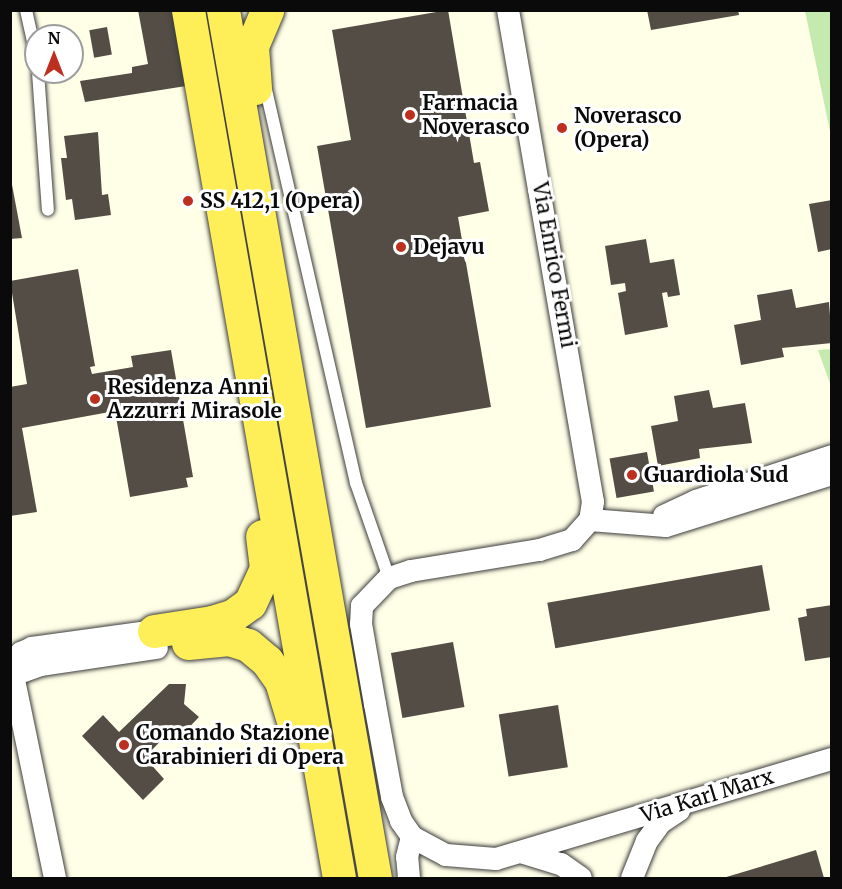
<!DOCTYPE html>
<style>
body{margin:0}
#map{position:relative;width:842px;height:889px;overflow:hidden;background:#fffee7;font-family:Merriweather,serif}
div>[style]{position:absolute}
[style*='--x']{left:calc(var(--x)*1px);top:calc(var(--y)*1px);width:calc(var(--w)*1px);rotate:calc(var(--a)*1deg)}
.green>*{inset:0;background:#c5eab0}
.building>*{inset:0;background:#534d46;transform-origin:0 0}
.roads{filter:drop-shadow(0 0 2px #3d3d3d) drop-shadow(0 0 2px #3d3d3d)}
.service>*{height:12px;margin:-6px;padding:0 6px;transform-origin:6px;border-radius:6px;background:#fff}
.minor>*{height:22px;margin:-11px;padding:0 11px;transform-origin:11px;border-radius:11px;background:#fff}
.primary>*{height:33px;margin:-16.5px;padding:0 16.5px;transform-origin:16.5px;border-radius:16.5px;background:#feee58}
.dots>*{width:16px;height:16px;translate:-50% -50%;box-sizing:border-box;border:3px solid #fff;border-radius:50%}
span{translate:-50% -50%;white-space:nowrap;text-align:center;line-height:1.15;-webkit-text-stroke:6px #fff;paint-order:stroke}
.poi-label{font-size:21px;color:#0a0a0a;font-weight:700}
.left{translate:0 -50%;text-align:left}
.street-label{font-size:21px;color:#0a0a0a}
.frame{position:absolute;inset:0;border:12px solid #0a0a0a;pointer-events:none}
.north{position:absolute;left:24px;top:24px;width:60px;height:60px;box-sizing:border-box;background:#fff;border:2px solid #9d9d9d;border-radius:50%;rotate:0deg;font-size:16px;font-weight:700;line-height:24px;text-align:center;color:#0a0a0a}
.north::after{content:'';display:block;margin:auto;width:21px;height:27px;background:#bd2f1e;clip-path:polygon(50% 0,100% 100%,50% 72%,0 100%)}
</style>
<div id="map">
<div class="green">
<i style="clip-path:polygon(805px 11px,831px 11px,831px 136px)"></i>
<i style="clip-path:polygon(831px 349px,832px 349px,831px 386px,818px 350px)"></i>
</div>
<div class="building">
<i style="clip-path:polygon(138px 10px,174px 10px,186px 86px,85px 102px,80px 81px,132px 73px,132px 67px,148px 64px)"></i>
<i style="clip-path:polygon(448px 10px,474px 163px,480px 162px,489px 211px,458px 217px,491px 407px,366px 428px,317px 146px,351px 140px,332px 30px)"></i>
<i style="clip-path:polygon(647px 10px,738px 10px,739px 15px,651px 30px)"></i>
<i style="left:107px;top:27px;width:28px;height:18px;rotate:80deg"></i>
<i style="clip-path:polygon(98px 132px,102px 195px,108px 194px,111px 215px,75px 220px,72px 199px,66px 200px,61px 158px,67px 158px,64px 136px)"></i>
<i style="clip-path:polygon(10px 174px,22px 238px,10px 239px)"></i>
<i style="clip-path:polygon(832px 200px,832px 249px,818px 252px,809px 204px)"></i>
<i style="clip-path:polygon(646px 239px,650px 263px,674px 259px,680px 295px,668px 297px,667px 292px,662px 293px,668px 327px,625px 335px,618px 293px,626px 291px,625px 283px,611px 285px,605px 246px)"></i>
<i style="clip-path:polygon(78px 269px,95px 366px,90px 367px,92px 374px,133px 367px,131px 356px,171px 350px,193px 477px,186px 478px,188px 487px,130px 497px,115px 411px,22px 428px,37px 512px,10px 516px,10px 387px,27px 384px,10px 281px)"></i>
<i style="clip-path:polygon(792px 289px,796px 308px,829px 302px,832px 343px,782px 348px,784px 357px,741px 365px,734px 325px,761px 320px,757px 295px)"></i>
<i style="clip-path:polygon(709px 390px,713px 408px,745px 403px,752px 443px,699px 449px,700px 458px,658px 466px,651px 426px,678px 421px,674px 396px)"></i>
<i style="left:647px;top:452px;width:40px;height:38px;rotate:80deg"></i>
<i style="left:762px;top:565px;width:46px;height:218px;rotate:80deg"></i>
<i style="clip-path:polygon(832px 605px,832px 657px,805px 661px,798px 618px,807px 616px,806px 609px)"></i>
<i style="left:453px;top:642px;width:66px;height:63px;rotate:80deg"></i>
<i style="clip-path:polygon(169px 684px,186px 684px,184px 704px,199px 717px,177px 740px,169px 732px,152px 750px,155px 754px,148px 761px,164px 779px,143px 800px,82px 736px,103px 715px,119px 732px)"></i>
<i style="left:558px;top:705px;width:63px;height:60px;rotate:81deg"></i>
<i style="clip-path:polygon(816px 850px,824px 878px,723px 878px)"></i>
</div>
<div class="roads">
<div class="service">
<i style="--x:26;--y:10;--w:46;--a:77.5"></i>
<i style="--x:38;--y:72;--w:138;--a:85.9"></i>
<i style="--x:266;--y:90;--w:403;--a:77.1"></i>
<i style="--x:356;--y:483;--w:101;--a:70.8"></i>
</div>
<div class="minor">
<i style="--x:508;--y:10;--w:499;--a:80.2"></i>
<i style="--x:593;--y:502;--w:18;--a:99"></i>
<i style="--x:590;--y:520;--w:27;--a:132"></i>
<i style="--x:572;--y:540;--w:34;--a:163"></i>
<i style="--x:539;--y:550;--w:130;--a:170.7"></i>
<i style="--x:411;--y:571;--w:23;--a:162"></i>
<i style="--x:389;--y:578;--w:39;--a:134"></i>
<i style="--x:362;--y:606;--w:18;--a:93"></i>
<i style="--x:361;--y:624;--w:81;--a:80.1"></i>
<i style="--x:375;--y:704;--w:95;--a:79.6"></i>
<i style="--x:392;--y:797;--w:26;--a:69"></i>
<i style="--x:401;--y:821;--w:19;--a:55"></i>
<i style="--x:412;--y:837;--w:38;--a:28"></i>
<i style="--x:446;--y:855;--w:50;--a:4.6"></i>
<i style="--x:496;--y:859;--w:351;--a:-16.6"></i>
<i style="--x:664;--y:516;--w:35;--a:-25"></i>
<i style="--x:696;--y:501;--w:143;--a:-18.3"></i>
<i style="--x:590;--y:520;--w:76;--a:4.5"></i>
<i style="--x:666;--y:526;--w:174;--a:-17.4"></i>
<i style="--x:13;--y:675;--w:29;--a:-20"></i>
<i style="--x:40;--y:665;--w:118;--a:-8.3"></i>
<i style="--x:524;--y:853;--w:39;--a:17"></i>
<i style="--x:561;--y:864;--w:24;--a:35"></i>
<i style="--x:55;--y:878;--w:207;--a:-101.7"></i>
<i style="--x:13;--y:675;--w:12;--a:-81"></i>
<i style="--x:15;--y:663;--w:12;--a:-59"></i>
<i style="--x:21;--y:653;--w:12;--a:-24"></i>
<i style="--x:32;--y:648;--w:123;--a:-7.9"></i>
<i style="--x:409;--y:878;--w:21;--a:-95"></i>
<i style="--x:407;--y:857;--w:21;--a:-76"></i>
<i style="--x:632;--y:878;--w:40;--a:-68"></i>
<i style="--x:647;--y:841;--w:22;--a:-54"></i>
<i style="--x:660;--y:823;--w:23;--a:-34"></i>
</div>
<div class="primary">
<i style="--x:188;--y:10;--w:881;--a:80.13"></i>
<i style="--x:223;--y:10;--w:881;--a:80.07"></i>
<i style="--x:255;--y:88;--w:42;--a:-94.1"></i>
<i style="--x:252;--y:46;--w:39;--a:-67"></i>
<i style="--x:154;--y:631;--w:59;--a:-8.8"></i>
<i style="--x:212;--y:622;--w:21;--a:-17"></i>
<i style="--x:232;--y:616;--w:22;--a:-36"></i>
<i style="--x:250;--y:603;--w:38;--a:-65"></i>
<i style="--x:266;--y:568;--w:32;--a:-97"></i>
<i style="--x:188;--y:643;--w:41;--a:-5.6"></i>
<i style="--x:229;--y:639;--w:20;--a:18"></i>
<i style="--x:248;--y:645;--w:25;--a:40"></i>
<i style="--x:267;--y:661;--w:24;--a:55"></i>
<i style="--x:281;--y:681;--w:45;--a:73.2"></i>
</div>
</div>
<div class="dots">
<i style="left:410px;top:115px;background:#bd2f1e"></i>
<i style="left:562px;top:128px;background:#bd2f1e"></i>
<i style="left:188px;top:201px;background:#bd2f1e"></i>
<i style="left:401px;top:247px;background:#bd2f1e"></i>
<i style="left:95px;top:399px;background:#bd2f1e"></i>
<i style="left:632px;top:475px;background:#bd2f1e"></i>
<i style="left:124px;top:745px;background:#bd2f1e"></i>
</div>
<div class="poi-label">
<span class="left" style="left:422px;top:115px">Farmacia<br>Noverasco</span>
<span class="left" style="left:574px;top:128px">Noverasco<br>(Opera)</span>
<span class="left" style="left:200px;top:201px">SS 412,1 (Opera)</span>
<span class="left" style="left:413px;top:247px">Dejavu</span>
<span class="left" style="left:107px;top:399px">Residenza Anni<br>Azzurri Mirasole</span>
<span class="left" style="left:644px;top:475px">Guardiola Sud</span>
<span class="left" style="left:136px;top:745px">Comando Stazione<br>Carabinieri di Opera</span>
</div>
<div class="street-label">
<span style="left:554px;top:265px;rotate:80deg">Via Enrico Fermi</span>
<span style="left:707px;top:796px;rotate:-17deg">Via Karl Marx</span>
</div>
<div class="frame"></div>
<div class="north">N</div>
</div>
